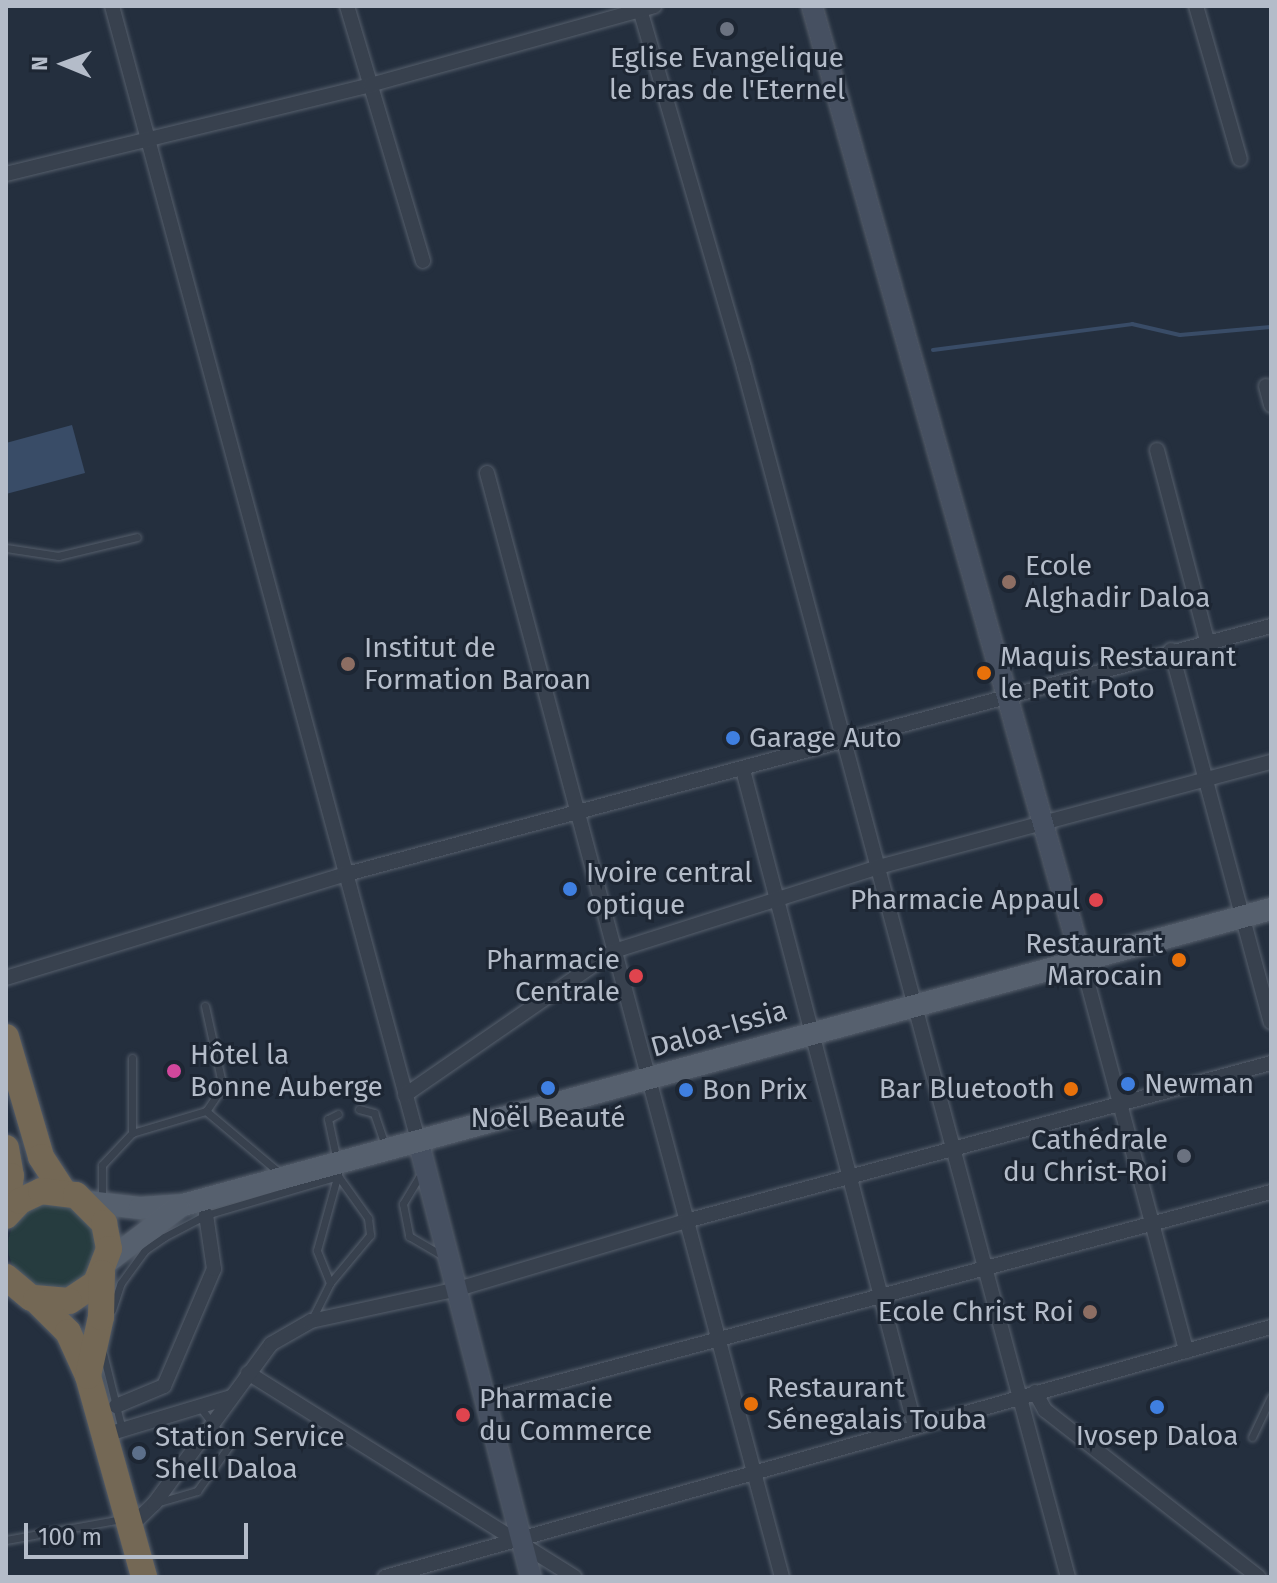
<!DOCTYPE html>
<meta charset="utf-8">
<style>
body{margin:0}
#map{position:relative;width:1277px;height:1583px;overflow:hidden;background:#242f3e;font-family:"Fira Sans",sans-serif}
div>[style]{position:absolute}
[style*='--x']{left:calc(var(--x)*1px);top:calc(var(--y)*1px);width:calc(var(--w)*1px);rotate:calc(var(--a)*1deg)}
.green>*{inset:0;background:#263c3f}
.round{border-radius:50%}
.water>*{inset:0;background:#394c67}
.stream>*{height:4px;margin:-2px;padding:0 2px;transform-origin:2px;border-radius:2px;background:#394c67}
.roads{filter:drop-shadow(0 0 2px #565f6c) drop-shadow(0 0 2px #565f6c)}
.lane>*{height:7px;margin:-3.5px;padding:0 3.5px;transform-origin:3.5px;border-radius:3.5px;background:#38414e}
.street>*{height:14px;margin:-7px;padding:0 7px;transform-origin:7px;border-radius:7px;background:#38414e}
.secondary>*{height:20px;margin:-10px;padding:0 10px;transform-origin:10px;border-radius:10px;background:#465061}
.primary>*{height:22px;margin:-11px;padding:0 11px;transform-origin:11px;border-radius:11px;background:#56606e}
.highway>*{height:26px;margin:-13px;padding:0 13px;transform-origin:13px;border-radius:13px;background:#746855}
.dots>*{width:22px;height:22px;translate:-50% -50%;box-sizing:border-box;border:4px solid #1d2633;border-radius:50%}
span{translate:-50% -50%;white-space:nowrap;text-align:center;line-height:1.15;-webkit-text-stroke:6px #1d2633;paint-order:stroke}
.poi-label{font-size:28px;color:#b4bcc9}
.left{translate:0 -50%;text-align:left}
.right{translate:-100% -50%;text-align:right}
.street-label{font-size:28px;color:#b4bcc9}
.frame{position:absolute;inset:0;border:8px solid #b4bcc9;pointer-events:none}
.north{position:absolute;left:24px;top:24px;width:80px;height:80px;-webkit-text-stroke:6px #1d2633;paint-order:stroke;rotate:271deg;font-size:22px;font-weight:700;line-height:32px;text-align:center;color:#b4bcc9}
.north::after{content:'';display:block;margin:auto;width:28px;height:36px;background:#b4bcc9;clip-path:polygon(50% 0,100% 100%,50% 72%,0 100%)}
.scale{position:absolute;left:24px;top:1523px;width:224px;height:36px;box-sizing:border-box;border:4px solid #b4bcc9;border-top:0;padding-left:10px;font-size:24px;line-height:28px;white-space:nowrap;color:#b4bcc9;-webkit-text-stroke:6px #1d2633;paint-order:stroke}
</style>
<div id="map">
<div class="green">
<i class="round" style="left:8px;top:1202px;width:88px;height:88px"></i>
</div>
<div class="water">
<i style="clip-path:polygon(72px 425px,85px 473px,6px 494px,6px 443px)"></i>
</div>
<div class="stream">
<i style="--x:933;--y:350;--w:201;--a:-7.4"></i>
<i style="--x:1132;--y:324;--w:49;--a:12.9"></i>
<i style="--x:1180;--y:335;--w:91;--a:-5"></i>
</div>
<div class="roads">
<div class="lane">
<i style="--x:6;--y:548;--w:53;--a:8.7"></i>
<i style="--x:58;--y:556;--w:81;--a:-13.5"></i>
<i style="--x:205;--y:1006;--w:75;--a:77.6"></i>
<i style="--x:221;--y:1079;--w:13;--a:99"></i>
<i style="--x:219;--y:1092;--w:23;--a:124"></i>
<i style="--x:359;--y:1109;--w:16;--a:15"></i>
<i style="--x:374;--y:1113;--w:36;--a:71"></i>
<i style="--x:132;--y:1133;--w:77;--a:-16.6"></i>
<i style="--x:206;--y:1111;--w:99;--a:40.1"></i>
<i style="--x:337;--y:1161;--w:43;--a:-102.1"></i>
<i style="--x:328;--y:1119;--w:11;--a:-27"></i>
<i style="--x:422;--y:1172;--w:37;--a:121"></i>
<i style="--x:403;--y:1204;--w:33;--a:79"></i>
<i style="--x:409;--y:1236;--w:42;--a:30.3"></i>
<i style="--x:102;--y:1198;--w:33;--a:-90"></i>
<i style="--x:102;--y:1165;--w:44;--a:-46.8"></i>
<i style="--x:132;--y:1133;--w:75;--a:-90"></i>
<i style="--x:112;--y:1310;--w:28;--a:-72"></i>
<i style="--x:121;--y:1283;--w:41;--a:-54"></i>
<i style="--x:145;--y:1250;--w:23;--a:-34"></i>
<i style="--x:164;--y:1237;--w:47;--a:-27.6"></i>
<i style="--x:206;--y:1215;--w:138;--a:-16.5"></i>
<i style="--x:338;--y:1176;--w:52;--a:54.5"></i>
<i style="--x:368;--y:1218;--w:17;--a:83"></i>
<i style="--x:370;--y:1235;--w:62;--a:129.8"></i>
<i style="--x:312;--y:1319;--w:40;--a:-63.4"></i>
<i style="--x:330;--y:1283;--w:35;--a:-112"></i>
<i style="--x:317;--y:1250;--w:79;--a:-74.6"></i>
<i style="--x:103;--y:1353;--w:79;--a:76.1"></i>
<i style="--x:1252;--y:1437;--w:44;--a:-64.6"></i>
<i style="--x:156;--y:1503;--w:43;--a:-16.3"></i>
<i style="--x:197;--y:1491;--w:55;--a:-54.6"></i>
<i style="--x:229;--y:1446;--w:49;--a:-126.6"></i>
<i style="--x:6;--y:1540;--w:117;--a:-10.3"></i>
</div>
<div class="street">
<i style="--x:112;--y:6;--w:1175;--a:74.9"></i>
<i style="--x:347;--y:6;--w:266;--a:73.4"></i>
<i style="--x:639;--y:6;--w:377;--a:73.8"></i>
<i style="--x:744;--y:368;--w:1252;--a:75"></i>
<i style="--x:1196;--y:6;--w:159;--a:74"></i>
<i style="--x:6;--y:174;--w:375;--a:-13.7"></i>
<i style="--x:370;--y:85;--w:295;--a:-15.5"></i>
<i style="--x:1266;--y:386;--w:20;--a:75"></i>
<i style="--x:1157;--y:450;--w:197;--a:75.3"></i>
<i style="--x:487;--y:473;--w:1143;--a:75.04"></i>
<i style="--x:1171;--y:650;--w:385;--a:75"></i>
<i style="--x:743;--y:770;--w:678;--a:75.31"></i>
<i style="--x:1081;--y:958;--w:407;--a:75"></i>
<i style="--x:6;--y:978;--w:352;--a:-17"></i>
<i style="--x:343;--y:875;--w:961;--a:-15.02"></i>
<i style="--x:405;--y:1095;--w:254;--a:-34.6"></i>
<i style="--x:614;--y:951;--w:274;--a:-17.6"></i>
<i style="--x:875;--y:868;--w:410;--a:-15"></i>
<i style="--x:248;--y:1373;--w:385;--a:32"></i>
<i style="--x:1035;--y:1392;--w:21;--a:61"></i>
<i style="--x:1045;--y:1410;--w:271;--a:38"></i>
<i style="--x:487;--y:1401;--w:811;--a:-14.93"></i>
<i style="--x:116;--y:1406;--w:52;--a:-22.6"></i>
<i style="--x:164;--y:1386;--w:127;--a:-66.9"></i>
<i style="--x:214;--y:1269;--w:55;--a:-98.4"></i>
<i style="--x:105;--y:1435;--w:132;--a:-16.8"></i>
<i style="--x:130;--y:1527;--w:33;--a:-44"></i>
<i style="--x:154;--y:1504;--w:198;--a:-53.8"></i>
<i style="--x:271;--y:1344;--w:46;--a:-29.9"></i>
<i style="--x:311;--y:1321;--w:150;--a:-12.3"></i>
<i style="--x:458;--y:1289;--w:238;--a:-16.6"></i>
<i style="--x:686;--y:1221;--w:606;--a:-15.11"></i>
<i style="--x:385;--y:1577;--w:921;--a:-15.76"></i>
</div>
<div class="secondary">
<i style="--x:812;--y:6;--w:989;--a:74.22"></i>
<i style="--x:418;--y:1140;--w:451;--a:75.5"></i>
</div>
<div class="primary">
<i style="--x:88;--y:1202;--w:52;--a:6.6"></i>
<i style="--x:140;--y:1208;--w:43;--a:-4"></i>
<i style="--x:183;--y:1205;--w:1128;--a:-15.22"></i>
<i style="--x:107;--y:1262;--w:89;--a:-37.3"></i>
</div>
<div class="highway">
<i style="--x:6;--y:1037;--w:125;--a:73.7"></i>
<i style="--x:41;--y:1157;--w:40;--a:57.1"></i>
<i style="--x:6;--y:1148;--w:28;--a:80"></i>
<i style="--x:11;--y:1176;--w:34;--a:98"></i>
<i style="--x:6;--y:1216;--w:21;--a:-47"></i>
<i style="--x:20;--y:1201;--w:23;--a:-25"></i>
<i style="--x:41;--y:1191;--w:35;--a:7"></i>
<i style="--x:76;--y:1195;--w:40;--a:45"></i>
<i style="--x:104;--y:1223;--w:26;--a:79"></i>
<i style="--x:109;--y:1249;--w:36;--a:111"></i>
<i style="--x:96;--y:1283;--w:32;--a:146"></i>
<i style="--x:69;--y:1301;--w:38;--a:-175"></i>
<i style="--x:31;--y:1298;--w:33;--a:-140"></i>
<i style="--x:36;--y:1300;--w:45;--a:45"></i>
<i style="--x:68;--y:1332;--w:48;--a:65.6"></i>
<i style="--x:88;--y:1376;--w:209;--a:74.4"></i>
<i style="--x:88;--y:1376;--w:60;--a:-77.6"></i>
<i style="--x:101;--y:1317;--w:44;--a:-88.7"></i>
</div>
</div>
<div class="dots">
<i style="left:727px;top:29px;background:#6b7280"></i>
<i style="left:1009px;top:582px;background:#8d6e63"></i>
<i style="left:348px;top:664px;background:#8d6e63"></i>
<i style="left:984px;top:673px;background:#e8710a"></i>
<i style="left:733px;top:738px;background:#3f7fe0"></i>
<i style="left:570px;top:889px;background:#3f7fe0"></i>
<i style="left:1096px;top:900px;background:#e0444e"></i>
<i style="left:1179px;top:960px;background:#e8710a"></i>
<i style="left:636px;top:976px;background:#e0444e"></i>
<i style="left:174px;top:1071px;background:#d1479c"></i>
<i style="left:1128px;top:1084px;background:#3f7fe0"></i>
<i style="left:548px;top:1088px;background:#3f7fe0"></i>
<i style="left:1071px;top:1089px;background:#e8710a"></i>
<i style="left:686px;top:1090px;background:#3f7fe0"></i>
<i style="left:1184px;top:1156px;background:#6b7280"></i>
<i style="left:1090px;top:1312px;background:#8d6e63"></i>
<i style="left:751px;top:1404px;background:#e8710a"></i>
<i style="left:1157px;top:1407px;background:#3f7fe0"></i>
<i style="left:463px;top:1415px;background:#e0444e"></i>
<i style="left:139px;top:1453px;background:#5c6f8a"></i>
</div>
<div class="poi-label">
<span style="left:727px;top:74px">Eglise Evangelique<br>le bras de l'Eternel</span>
<span class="left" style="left:1025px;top:582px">Ecole<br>Alghadir Daloa</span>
<span class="left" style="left:364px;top:664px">Institut de<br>Formation Baroan</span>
<span class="left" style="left:1000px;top:673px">Maquis Restaurant<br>le Petit Poto</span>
<span class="left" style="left:749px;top:738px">Garage Auto</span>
<span class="left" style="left:586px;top:889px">Ivoire central<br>optique</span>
<span class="right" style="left:1080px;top:900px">Pharmacie Appaul</span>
<span class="right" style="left:1163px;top:960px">Restaurant<br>Marocain</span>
<span class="right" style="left:620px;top:976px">Pharmacie<br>Centrale</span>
<span class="left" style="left:190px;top:1071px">Hôtel la<br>Bonne Auberge</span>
<span class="left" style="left:1144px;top:1084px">Newman</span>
<span class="right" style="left:1055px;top:1089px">Bar Bluetooth</span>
<span class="left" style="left:702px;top:1090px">Bon Prix</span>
<span style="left:548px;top:1118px">Noël Beauté</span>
<span class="right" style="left:1168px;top:1156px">Cathédrale<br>du Christ-Roi</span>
<span class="right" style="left:1074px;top:1312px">Ecole Christ Roi</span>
<span class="left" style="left:767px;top:1404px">Restaurant<br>Sénegalais Touba</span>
<span class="left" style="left:479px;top:1415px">Pharmacie<br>du Commerce</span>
<span style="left:1157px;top:1436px">Ivosep Daloa</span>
<span class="left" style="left:155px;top:1453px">Station Service<br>Shell Daloa</span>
</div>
<div class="street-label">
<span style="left:719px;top:1029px;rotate:-16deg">Daloa-Issia</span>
</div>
<div class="frame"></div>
<div class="north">N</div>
<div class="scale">100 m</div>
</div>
